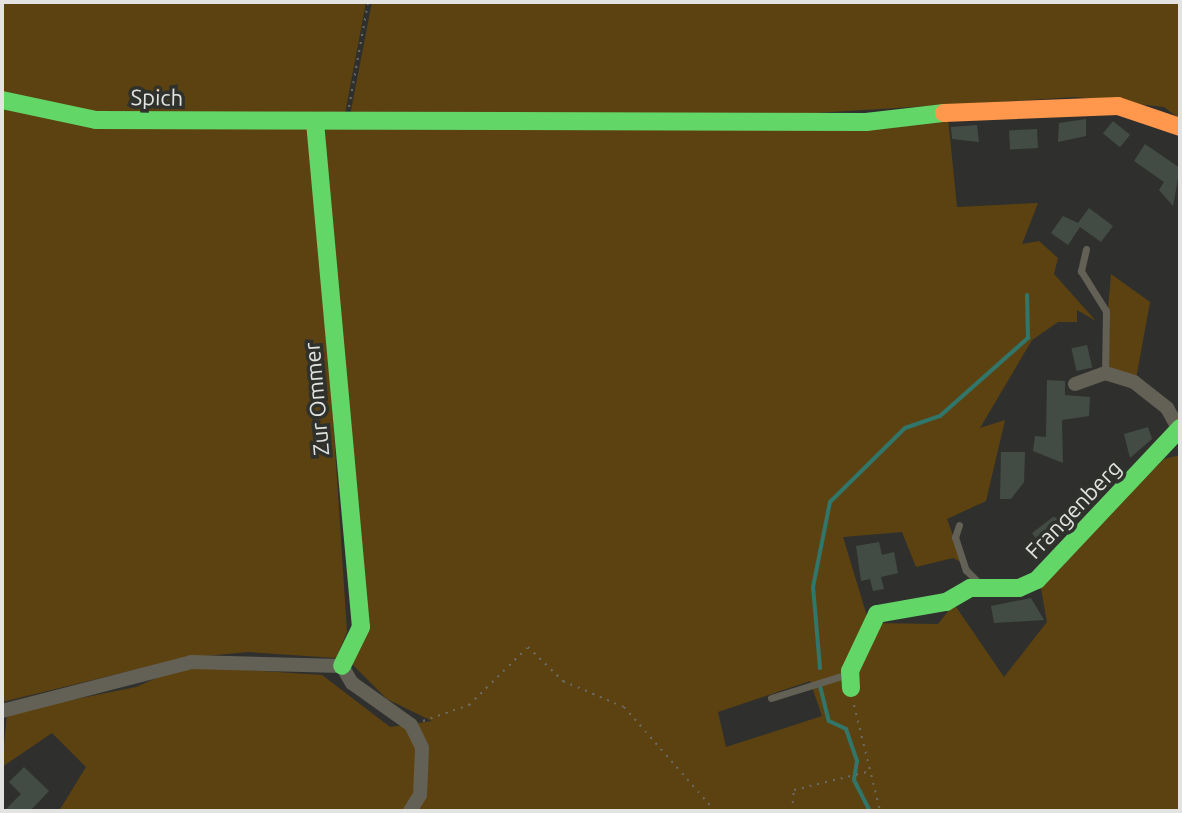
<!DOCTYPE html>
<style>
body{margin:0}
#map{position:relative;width:1182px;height:813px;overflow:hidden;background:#2f302e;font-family:Ubuntu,sans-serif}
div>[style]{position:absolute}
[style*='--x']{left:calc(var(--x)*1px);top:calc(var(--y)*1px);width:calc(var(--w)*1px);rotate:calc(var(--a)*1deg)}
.green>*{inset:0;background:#5d4211}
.stream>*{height:4px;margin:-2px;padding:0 2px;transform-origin:2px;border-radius:2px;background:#31766b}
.building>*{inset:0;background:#424c45;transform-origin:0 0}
.path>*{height:2px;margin-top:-1px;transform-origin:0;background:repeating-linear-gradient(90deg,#6a6b63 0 2px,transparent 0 8px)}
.lane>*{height:7px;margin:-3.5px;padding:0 3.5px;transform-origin:3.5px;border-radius:3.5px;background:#636155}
.street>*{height:14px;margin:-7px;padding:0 7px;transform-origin:7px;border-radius:7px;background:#636155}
.fast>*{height:18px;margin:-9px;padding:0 9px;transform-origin:9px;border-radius:9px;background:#63d668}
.slow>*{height:18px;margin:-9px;padding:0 9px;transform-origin:9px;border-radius:9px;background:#ff974d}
span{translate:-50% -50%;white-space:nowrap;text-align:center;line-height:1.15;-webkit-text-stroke:7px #2f312d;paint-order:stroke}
.street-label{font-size:22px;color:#e3e4e1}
.frame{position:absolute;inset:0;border:4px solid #e3e4e1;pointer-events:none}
</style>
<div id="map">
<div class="green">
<i style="clip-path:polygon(2px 2px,366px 2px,344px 119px,117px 116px,2px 93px)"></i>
<i style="clip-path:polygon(372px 2px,1180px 2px,1180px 119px,1164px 107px,1076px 97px,719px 119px,349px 121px)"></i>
<i style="clip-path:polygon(2px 105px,314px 126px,347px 632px,336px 658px,248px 652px,183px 658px,2px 702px)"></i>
<i style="clip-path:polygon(evenodd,948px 118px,957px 207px,1038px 203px,1022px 244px,1039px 241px,1058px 258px,1054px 274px,1096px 321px,1077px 310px,1077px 322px,1058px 322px,1032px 340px,980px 428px,1005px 420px,986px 501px,947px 519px,963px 563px,953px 558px,916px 567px,902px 532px,843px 537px,869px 623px,938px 624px,954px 604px,1004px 677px,1047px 622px,1040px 583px,1164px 459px,1180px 455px,1180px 811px,59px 811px,86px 767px,52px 733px,2px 767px,7px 713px,136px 687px,184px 666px,322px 675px,390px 727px,432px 721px,387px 699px,351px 663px,359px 643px,324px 126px,948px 118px,810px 681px,822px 716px,726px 747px,718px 712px,810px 681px)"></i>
<i style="clip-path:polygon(1111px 274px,1150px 302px,1136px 379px,1103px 370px)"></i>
</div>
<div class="stream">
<i style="--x:820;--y:668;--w:81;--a:-94.9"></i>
<i style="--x:813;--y:587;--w:87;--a:-78.7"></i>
<i style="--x:830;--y:502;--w:105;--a:-44.6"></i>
<i style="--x:905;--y:428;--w:37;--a:-19"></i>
<i style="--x:940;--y:416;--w:118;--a:-41.6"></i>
<i style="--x:1028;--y:338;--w:43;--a:-91.3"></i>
<i style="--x:820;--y:686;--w:36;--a:76"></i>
<i style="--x:829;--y:721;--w:19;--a:25"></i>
<i style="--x:846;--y:729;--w:34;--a:71"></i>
<i style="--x:857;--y:761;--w:19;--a:99"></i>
<i style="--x:854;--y:780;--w:35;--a:63"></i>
</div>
<div class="building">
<i style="clip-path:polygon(1086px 119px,1086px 136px,1058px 142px,1059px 123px)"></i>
<i style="left:1113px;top:121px;width:22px;height:16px;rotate:39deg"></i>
<i style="clip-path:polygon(977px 125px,979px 142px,952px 139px,951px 127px)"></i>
<i style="left:1037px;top:129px;width:19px;height:28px;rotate:87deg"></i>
<i style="clip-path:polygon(1145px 144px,1180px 168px,1173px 206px,1159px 190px,1164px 182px,1134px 161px)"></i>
<i style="clip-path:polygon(1089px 208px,1113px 226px,1101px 242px,1080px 227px,1068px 245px,1051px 233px,1063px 216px,1078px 223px)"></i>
<i style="left:1087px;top:345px;width:23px;height:16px;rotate:77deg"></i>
<i style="clip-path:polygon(1047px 380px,1065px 381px,1065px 395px,1090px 397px,1089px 416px,1062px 420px,1063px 463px,1033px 451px,1035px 436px,1046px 437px)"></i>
<i style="clip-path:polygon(1148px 427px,1152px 439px,1130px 458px,1124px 434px)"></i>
<i style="clip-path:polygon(1001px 452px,1025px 452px,1024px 482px,1011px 499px,1000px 499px)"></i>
<i style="clip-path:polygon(1053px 517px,1069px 520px,1068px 528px,1043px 549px,1032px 533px)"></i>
<i style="clip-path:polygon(879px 542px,882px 555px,894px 552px,898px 573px,881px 577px,884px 589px,873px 591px,870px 579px,861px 581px,856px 546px)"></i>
<i style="clip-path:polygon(1031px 598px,1044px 620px,994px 623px,991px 606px)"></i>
<i style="clip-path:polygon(24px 767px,49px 791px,30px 811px,4px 811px,21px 794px,9px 782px)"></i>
</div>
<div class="path">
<i style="--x:349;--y:107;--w:107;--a:-79.7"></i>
<i style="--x:854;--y:705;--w:109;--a:76.2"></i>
<i style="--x:423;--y:721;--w:49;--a:-19.2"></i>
<i style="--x:469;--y:705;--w:83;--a:-44.5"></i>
<i style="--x:528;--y:647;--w:49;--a:44.2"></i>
<i style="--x:563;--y:681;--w:66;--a:23.1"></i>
<i style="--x:624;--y:707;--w:138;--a:48.8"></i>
<i style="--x:792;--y:811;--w:21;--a:-85"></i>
<i style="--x:794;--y:790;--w:75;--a:-13.9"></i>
</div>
<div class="lane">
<i style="--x:1086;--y:249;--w:23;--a:103"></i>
<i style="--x:1081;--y:271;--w:47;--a:58"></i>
<i style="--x:1106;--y:311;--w:62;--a:90.9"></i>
<i style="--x:959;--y:525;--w:13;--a:108"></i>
<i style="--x:955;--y:537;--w:35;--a:72"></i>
<i style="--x:966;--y:570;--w:20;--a:45"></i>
<i style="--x:771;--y:698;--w:81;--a:-17.3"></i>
</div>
<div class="street">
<i style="--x:1075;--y:384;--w:32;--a:-20"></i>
<i style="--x:1105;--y:373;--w:30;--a:17"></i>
<i style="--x:1134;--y:382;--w:42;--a:38.2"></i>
<i style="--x:1167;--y:408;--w:26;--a:61"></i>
<i style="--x:2;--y:711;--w:195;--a:-14.5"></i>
<i style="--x:191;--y:662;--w:151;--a:1.5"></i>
<i style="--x:342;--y:666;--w:20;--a:60"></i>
<i style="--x:352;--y:683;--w:72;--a:35.4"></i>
<i style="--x:411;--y:725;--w:25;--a:64"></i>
<i style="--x:422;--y:748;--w:47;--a:92.4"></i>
<i style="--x:420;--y:795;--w:19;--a:122"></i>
</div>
<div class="fast">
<i style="--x:2;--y:100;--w:96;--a:12"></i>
<i style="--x:96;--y:120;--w:770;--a:0.15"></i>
<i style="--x:866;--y:122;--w:79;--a:-6.6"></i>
<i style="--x:315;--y:122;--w:507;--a:84.8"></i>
<i style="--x:361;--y:627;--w:43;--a:116"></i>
<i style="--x:851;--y:688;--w:17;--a:-93"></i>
<i style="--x:850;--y:671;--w:63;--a:-64.7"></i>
<i style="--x:877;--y:614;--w:70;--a:-9.9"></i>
<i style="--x:946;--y:602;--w:28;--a:-30"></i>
<i style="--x:970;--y:588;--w:49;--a:0"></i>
<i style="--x:1019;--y:588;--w:20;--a:-24"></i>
<i style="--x:1037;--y:580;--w:209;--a:-46.7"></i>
</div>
<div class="slow">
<i style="--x:944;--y:113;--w:174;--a:-2.3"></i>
<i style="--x:1118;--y:106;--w:65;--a:18.7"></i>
</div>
<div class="street-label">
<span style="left:157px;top:97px;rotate:1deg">Spich</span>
<span style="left:316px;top:399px;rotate:-95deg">Zur Ommer</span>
<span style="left:1073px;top:509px;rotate:-46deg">Frangenberg</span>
</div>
<div class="frame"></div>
</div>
